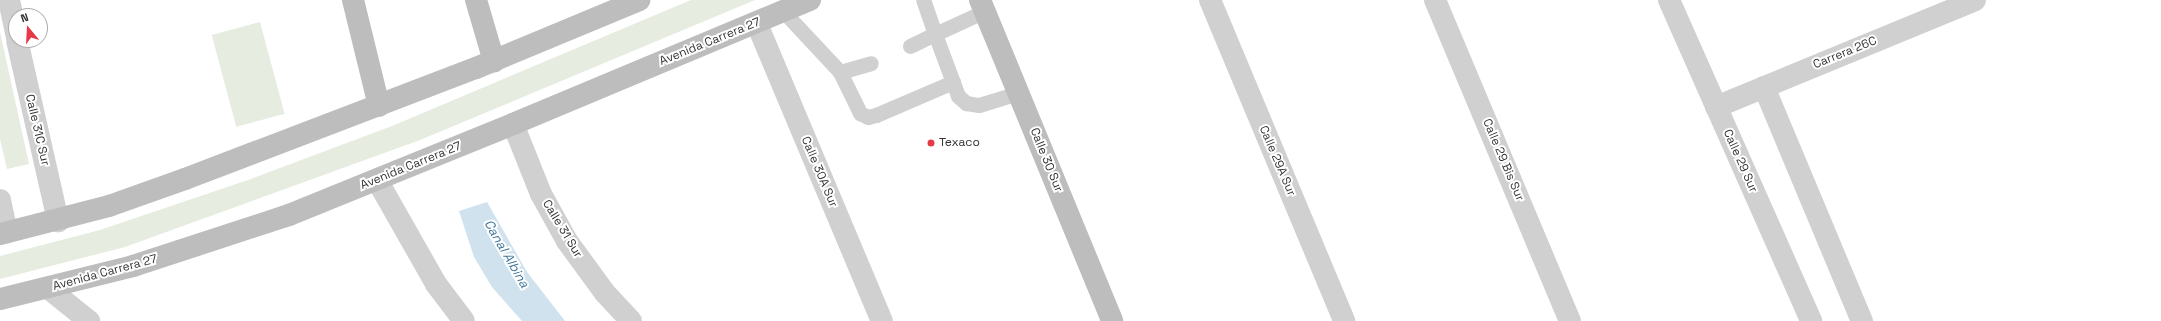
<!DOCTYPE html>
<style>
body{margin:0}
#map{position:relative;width:2161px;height:321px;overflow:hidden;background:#fff;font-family:"Space Grotesk",sans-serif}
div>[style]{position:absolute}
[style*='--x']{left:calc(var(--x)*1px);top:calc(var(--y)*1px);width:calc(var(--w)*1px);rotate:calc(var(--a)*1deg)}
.green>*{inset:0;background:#e6ecdf;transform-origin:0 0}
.water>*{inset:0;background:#cfe2ee}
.lane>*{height:15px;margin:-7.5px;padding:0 7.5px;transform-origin:7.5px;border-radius:7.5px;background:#d0d0d0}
.street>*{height:22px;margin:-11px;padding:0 11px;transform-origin:11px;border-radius:11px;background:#d0d0d0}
.secondary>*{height:22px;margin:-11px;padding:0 11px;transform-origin:11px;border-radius:11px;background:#bdbdbd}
.dots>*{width:11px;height:11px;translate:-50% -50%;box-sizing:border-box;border:2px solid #fff;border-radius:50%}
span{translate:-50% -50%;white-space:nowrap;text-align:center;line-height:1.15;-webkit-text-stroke:4px #fff;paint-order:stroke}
.street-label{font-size:12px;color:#333}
.poi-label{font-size:12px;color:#333}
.left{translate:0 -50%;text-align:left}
.water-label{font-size:13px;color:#3f7597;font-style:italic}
.north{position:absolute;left:8px;top:8px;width:40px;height:40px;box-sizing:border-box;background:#fff;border:1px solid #adadad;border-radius:50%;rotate:342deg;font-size:11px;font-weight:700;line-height:16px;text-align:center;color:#333}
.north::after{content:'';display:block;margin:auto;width:14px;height:18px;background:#e63946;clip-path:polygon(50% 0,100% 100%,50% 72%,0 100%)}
</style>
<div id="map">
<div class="green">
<i style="clip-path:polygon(691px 0,755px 0,420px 140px,125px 247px,0 279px,0 256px,100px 230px,251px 179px,392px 126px)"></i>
<i style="left:260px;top:22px;width:95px;height:50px;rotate:75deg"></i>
<i style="clip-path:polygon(0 32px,29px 164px,7px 169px,0 139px)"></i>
</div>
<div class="water">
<i style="clip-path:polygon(487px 202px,527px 272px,565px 321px,522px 321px,492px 287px,474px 257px,459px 211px)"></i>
</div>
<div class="lane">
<i style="--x:783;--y:11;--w:83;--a:46.9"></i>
<i style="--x:840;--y:72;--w:32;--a:-16"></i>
<i style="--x:985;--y:11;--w:55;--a:155.3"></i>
<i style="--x:935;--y:34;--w:66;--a:69.6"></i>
<i style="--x:958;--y:96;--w:11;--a:41"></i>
<i style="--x:966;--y:103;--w:13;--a:9"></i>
<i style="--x:979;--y:105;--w:41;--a:-17.1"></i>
<i style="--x:910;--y:46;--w:28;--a:-26"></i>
<i style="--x:935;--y:34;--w:36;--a:-109"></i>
<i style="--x:840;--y:72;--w:46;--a:64"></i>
<i style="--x:860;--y:113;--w:9;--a:27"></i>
<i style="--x:868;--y:117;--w:8;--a:-14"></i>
<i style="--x:876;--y:115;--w:84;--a:-23.2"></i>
</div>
<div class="street">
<i style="--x:9;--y:0;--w:35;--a:78"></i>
<i style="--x:1210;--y:0;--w:348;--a:67.3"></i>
<i style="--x:1435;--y:0;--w:348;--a:67.2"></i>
<i style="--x:1669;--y:0;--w:351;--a:66.1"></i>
<i style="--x:757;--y:24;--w:322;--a:67.2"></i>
<i style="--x:17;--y:40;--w:186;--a:77.2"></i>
<i style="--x:1764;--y:87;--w:254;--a:67.3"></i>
<i style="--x:1716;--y:107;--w:280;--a:-22.4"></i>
<i style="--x:513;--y:124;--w:75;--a:68.2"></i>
<i style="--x:541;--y:194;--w:54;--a:61"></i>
<i style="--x:567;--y:241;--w:64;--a:53.8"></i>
<i style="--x:605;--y:293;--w:38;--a:47"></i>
<i style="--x:377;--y:180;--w:120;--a:60.4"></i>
<i style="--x:436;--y:284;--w:46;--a:52.9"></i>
<i style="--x:0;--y:200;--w:33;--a:78"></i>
<i style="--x:48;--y:288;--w:53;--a:38.8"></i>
</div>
<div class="secondary">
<i style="--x:353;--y:0;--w:109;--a:76.2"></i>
<i style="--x:476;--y:0;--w:64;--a:73.6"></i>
<i style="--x:980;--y:0;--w:347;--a:67.6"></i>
<i style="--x:0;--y:234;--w:113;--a:-14.4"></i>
<i style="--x:109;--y:206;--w:81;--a:-19.6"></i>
<i style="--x:185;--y:179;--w:311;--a:-20.9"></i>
<i style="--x:476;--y:68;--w:177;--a:-22.6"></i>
<i style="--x:0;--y:299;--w:137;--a:-13.9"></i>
<i style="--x:133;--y:266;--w:164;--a:-18.1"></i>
<i style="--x:289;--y:215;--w:242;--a:-22.1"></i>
<i style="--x:513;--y:124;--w:322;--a:-22.7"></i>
</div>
<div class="dots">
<i style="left:931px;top:143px;background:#e63946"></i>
</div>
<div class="street-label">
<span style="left:710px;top:42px;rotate:-22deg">Avenida Carrera 27</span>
<span style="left:1845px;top:53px;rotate:-22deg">Carrera 26C</span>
<span style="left:37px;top:130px;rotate:77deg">Calle 31C Sur</span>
<span style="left:1046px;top:160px;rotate:68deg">Calle 30 Sur</span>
<span style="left:1503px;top:160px;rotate:67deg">Calle 29 Bis Sur</span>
<span style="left:1277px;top:161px;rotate:67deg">Calle 29A Sur</span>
<span style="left:1740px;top:161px;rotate:66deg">Calle 29 Sur</span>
<span style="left:411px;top:166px;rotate:-22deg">Avenida Carrera 27</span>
<span style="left:819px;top:172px;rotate:67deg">Calle 30A Sur</span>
<span style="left:562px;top:229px;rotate:59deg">Calle 31 Sur</span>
<span style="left:105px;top:273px;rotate:-15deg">Avenida Carrera 27</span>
</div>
<div class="poi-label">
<span class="left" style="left:939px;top:143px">Texaco</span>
</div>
<div class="water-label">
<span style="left:506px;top:254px;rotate:60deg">Canal Albina</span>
</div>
<div class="north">N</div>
</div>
